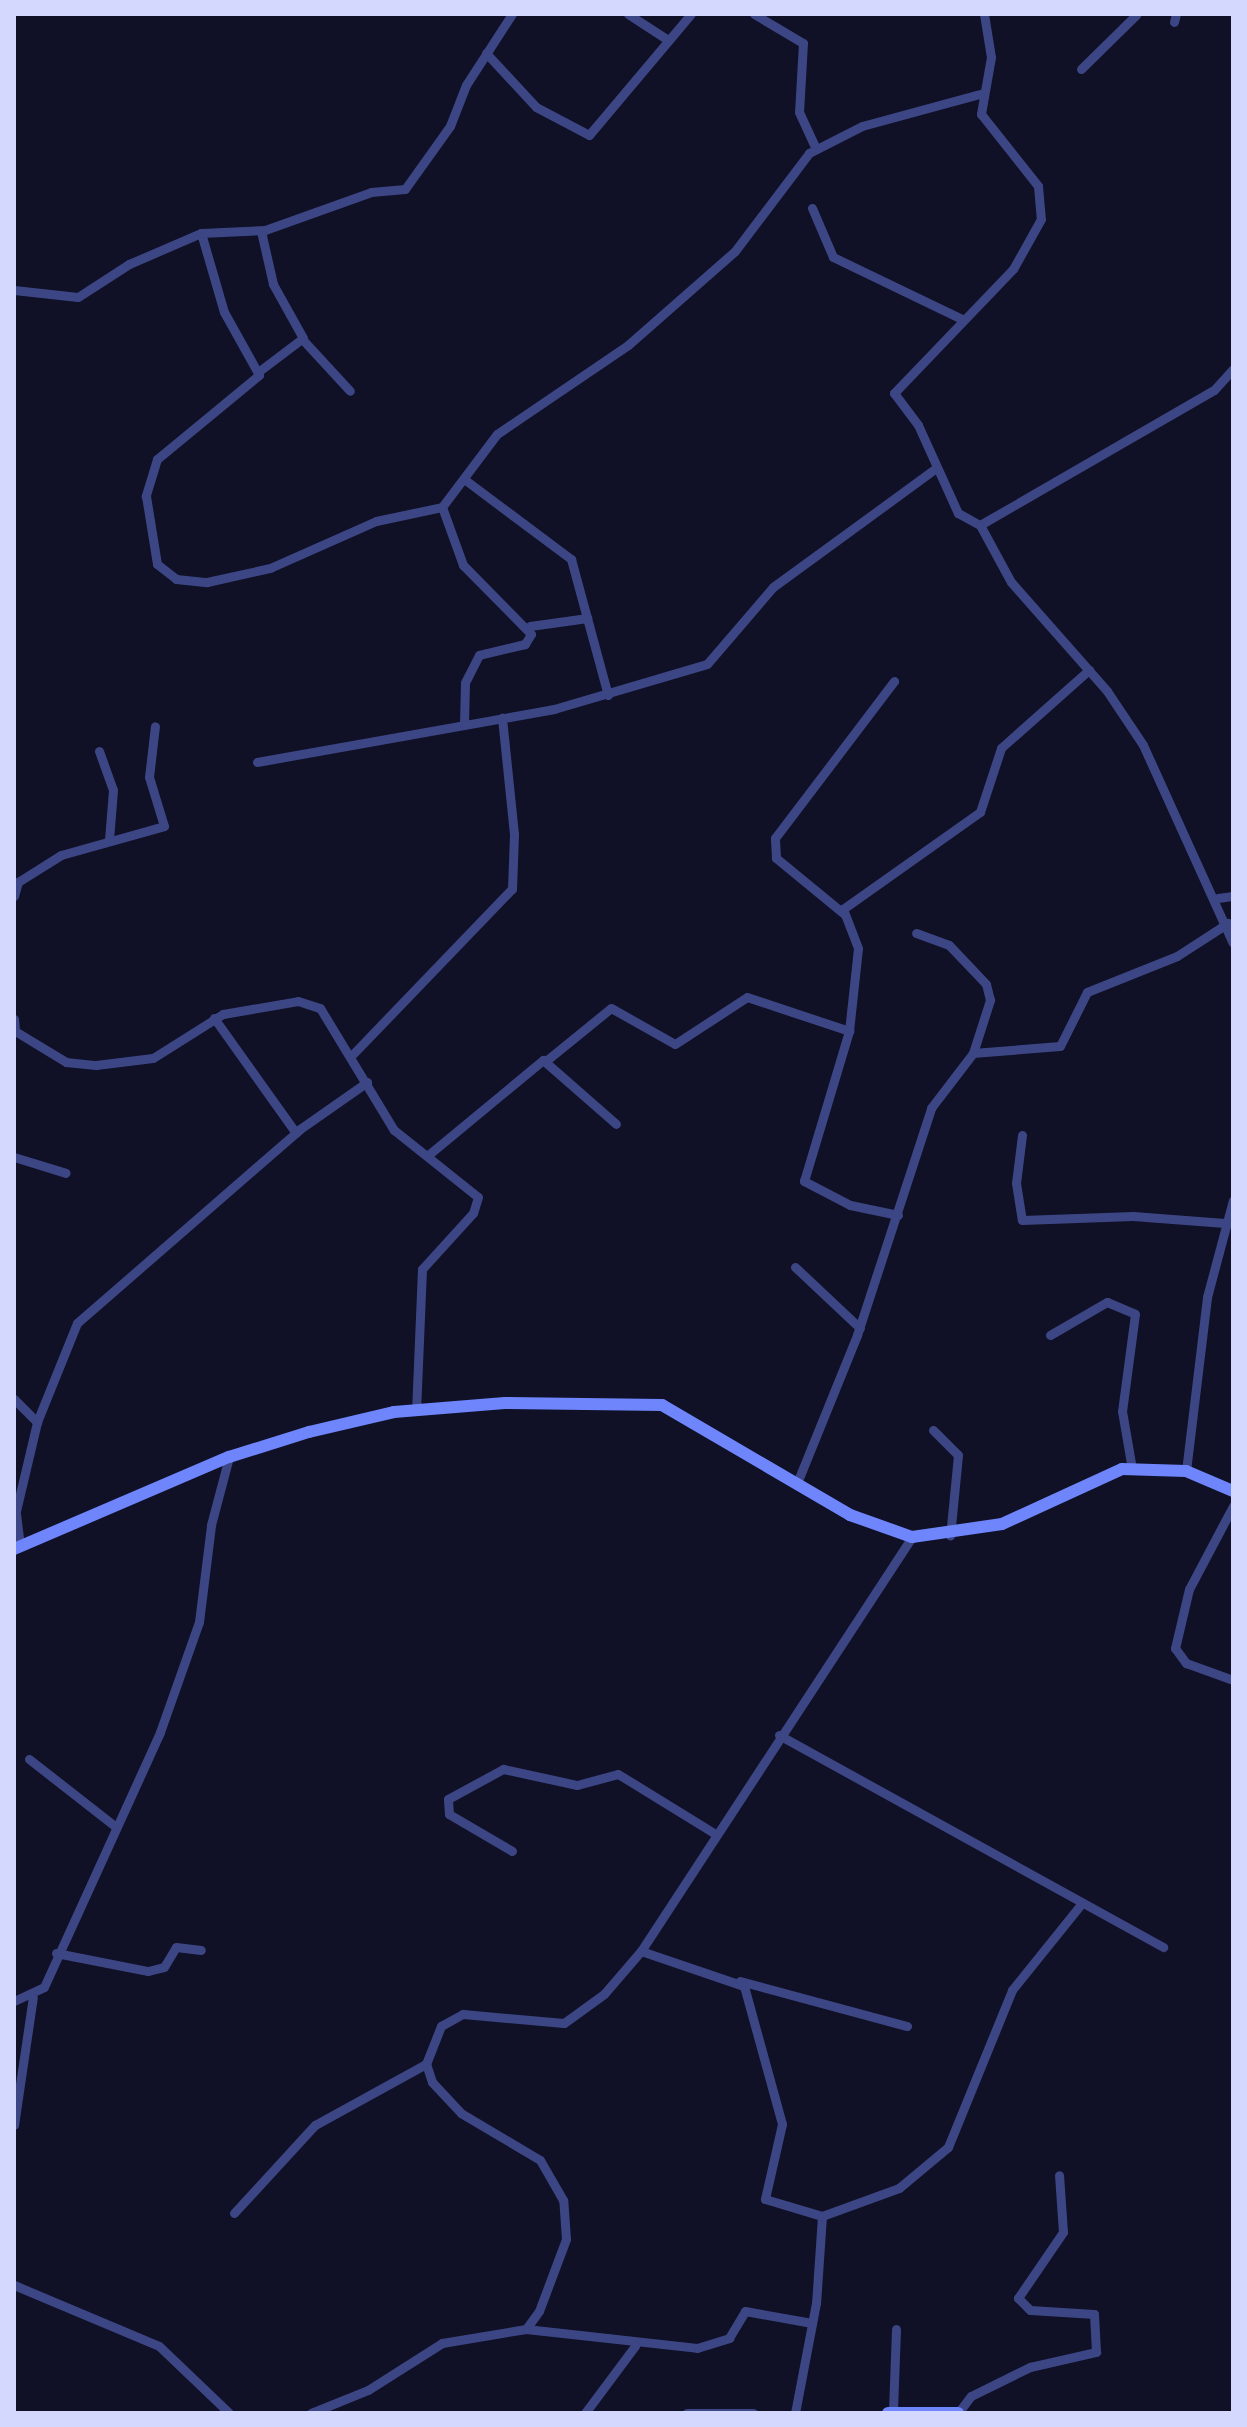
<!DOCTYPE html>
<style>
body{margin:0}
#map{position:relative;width:1247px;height:2427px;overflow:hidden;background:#101026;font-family:Poppins,sans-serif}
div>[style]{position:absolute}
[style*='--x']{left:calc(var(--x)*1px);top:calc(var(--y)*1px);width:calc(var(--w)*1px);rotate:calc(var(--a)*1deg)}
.street>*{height:9px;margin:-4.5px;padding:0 4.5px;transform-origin:4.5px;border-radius:4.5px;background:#3c4684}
.secondary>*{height:12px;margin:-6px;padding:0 6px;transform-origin:6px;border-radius:6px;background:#6e85fc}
span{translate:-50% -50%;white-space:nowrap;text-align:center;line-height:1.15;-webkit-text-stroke:6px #101026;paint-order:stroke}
.frame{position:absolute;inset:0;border:16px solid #d5d8fe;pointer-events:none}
</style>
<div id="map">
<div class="street">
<i style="--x:628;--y:14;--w:48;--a:33"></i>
<i style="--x:754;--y:14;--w:57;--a:30.6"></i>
<i style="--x:803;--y:43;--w:69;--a:93.3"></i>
<i style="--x:799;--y:112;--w:41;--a:65.3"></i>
<i style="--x:984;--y:14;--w:44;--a:80.8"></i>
<i style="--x:991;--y:57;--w:58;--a:100"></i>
<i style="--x:981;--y:114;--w:92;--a:51.6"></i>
<i style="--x:1038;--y:186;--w:33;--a:85"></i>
<i style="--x:1041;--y:219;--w:57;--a:119.2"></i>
<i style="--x:1013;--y:269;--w:172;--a:133.8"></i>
<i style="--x:894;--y:393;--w:40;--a:53"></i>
<i style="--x:918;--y:425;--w:97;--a:65.6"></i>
<i style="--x:958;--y:513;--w:25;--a:29"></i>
<i style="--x:980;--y:525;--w:270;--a:-30"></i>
<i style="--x:1214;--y:390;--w:28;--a:-48"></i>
<i style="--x:1174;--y:22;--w:8;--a:-76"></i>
<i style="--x:486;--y:53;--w:74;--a:47.2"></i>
<i style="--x:536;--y:107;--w:60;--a:27.8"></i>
<i style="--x:589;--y:135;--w:158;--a:-49.9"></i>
<i style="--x:1081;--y:69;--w:78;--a:-44.5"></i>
<i style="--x:812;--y:208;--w:53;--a:66.8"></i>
<i style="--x:833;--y:257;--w:145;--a:25.7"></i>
<i style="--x:201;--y:233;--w:82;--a:73.8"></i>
<i style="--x:224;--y:312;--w:72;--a:60.9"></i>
<i style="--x:259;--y:375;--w:132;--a:140.5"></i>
<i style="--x:157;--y:459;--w:39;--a:107"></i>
<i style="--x:146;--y:496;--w:69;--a:80.8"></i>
<i style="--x:157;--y:564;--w:24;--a:38"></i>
<i style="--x:176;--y:579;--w:31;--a:6"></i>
<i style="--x:207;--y:582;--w:65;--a:-12.5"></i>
<i style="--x:270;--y:568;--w:116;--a:-23.9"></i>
<i style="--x:376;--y:521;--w:67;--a:-12"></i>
<i style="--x:442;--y:507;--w:91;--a:-53"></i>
<i style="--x:497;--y:434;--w:158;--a:-34.2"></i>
<i style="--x:628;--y:345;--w:142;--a:-41.3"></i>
<i style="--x:735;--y:251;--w:123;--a:-52.9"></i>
<i style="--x:809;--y:153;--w:59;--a:-27"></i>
<i style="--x:862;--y:126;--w:122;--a:-15.2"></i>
<i style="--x:14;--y:290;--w:64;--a:6.2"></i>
<i style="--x:78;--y:297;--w:61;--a:-32.9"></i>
<i style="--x:129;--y:264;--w:78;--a:-23.3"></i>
<i style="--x:201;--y:233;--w:64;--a:-2.7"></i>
<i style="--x:265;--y:230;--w:113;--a:-19.7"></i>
<i style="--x:371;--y:192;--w:34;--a:-5"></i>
<i style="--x:405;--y:189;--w:77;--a:-54.5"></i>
<i style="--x:450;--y:126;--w:44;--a:-68.7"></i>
<i style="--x:466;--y:85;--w:85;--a:-57.1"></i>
<i style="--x:303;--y:340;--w:69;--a:47.3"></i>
<i style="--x:258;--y:372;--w:56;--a:-37.1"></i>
<i style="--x:303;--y:338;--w:62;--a:-119.1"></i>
<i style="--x:273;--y:284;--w:54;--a:-102.8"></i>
<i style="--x:464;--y:479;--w:134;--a:36.8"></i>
<i style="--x:571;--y:559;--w:141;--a:74.8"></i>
<i style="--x:442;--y:507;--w:62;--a:70.1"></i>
<i style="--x:463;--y:565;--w:97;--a:45.4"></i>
<i style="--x:531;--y:634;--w:12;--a:121"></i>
<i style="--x:525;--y:644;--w:47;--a:166.6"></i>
<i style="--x:479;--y:655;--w:31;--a:117"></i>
<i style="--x:465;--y:683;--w:41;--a:91.4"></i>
<i style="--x:980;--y:525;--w:65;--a:61.5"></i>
<i style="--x:1011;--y:582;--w:145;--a:48.6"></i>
<i style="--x:1107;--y:691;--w:65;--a:56.3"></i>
<i style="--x:1143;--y:745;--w:217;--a:65.6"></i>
<i style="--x:530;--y:626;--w:58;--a:-8"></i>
<i style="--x:99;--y:751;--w:41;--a:70.3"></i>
<i style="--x:113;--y:790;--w:50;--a:94.6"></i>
<i style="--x:257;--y:762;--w:302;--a:-10.1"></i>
<i style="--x:554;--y:709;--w:159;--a:-16.4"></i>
<i style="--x:707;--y:664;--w:101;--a:-49.4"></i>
<i style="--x:773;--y:587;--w:202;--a:-36.1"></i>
<i style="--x:14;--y:896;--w:15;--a:-74"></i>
<i style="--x:18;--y:882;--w:51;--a:-32.1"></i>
<i style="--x:61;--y:855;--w:107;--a:-15.7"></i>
<i style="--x:164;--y:826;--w:51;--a:-107"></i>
<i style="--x:149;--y:777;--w:51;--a:-83.3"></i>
<i style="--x:1218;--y:898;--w:15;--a:-8"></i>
<i style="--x:843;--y:913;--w:87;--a:-140.6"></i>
<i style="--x:776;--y:858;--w:20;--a:-93"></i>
<i style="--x:775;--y:838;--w:197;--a:-52.8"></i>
<i style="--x:214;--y:1018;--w:141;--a:54.5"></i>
<i style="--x:14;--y:1019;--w:12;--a:85"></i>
<i style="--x:15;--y:1031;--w:60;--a:31.3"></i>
<i style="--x:66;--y:1062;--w:30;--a:6"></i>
<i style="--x:96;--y:1065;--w:57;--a:-7"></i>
<i style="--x:153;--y:1058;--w:83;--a:-32.2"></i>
<i style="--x:223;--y:1014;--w:76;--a:-9.8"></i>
<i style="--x:298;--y:1001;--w:23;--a:18"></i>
<i style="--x:320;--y:1008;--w:143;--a:58.8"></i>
<i style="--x:394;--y:1130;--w:107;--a:38.6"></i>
<i style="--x:478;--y:1197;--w:17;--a:107"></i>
<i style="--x:473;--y:1213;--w:76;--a:132.3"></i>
<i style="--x:422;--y:1269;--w:141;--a:92.4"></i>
<i style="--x:973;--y:1053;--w:87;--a:-4.6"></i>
<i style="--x:1060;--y:1046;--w:60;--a:-63.4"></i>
<i style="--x:1087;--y:992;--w:97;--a:-21.8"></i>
<i style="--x:1177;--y:956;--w:61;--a:-32.9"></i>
<i style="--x:353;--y:1054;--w:229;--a:-46.1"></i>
<i style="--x:512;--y:889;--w:55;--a:-87.9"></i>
<i style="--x:514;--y:834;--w:117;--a:-95.9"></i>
<i style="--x:547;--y:1060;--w:82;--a:-39.1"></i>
<i style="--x:611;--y:1008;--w:73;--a:29.4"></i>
<i style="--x:675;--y:1044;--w:86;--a:-33.1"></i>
<i style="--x:747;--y:997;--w:108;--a:18.4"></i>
<i style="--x:1022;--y:1135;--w:48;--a:97.1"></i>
<i style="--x:1016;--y:1183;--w:37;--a:81"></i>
<i style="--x:1022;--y:1220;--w:111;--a:-2.1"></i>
<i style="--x:1133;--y:1216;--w:92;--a:4.4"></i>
<i style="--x:427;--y:1156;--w:151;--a:-39.6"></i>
<i style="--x:543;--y:1060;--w:97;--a:41.2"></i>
<i style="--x:14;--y:1157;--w:54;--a:17.1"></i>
<i style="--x:898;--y:1215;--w:49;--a:-168.2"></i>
<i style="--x:850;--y:1205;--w:52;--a:-152.4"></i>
<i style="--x:804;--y:1181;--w:157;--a:-73.3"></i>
<i style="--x:849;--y:1031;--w:83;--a:-83.8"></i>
<i style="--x:858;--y:948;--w:42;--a:-111"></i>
<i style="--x:843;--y:909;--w:168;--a:-35.3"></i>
<i style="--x:980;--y:812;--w:67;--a:-71.8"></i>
<i style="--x:1001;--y:748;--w:118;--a:-41.6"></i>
<i style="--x:795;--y:1267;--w:89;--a:43.2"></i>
<i style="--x:1050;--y:1335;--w:66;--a:-30.1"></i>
<i style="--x:1107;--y:1302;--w:30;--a:23"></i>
<i style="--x:1135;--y:1314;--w:98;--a:97.6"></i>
<i style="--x:1122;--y:1411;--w:59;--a:80.2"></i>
<i style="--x:14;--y:1399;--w:33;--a:45"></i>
<i style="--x:933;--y:1430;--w:35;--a:45"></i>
<i style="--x:958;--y:1455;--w:81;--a:95.6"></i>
<i style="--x:1186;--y:1471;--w:175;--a:-83.1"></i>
<i style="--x:1207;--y:1297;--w:100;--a:-75"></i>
<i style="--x:797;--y:1483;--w:160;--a:-67.9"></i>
<i style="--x:857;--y:1335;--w:239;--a:-71.9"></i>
<i style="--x:931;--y:1108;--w:69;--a:-52.6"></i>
<i style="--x:973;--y:1053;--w:56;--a:-72.2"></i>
<i style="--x:990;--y:1000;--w:16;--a:-104"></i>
<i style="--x:986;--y:984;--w:54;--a:-133.5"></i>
<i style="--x:949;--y:945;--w:35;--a:-160"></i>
<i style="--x:1233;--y:1506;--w:94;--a:117.9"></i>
<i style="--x:1189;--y:1589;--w:61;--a:103.3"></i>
<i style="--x:1175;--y:1648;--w:19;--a:54"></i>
<i style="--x:1186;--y:1663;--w:50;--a:19.9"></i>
<i style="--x:20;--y:1546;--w:35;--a:-97"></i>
<i style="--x:16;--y:1511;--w:91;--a:-76.7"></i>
<i style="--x:37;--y:1422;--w:107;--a:-68"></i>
<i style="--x:77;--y:1323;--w:296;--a:-41"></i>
<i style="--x:300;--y:1129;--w:82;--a:-35"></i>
<i style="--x:779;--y:1735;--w:439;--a:28.9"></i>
<i style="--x:29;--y:1759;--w:110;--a:38"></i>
<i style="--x:512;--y:1851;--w:73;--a:-149.6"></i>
<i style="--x:449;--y:1814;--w:15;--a:-94"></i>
<i style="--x:448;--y:1799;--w:63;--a:-28.6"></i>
<i style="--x:503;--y:1769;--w:76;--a:12.2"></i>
<i style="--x:577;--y:1785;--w:42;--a:-15"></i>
<i style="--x:618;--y:1774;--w:113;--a:31.6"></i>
<i style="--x:641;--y:1951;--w:109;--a:18.8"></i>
<i style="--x:744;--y:1986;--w:143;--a:74.6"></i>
<i style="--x:782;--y:2124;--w:77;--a:102.8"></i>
<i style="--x:765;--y:2199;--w:59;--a:16.6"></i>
<i style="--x:822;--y:2216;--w:87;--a:93.9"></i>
<i style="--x:816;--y:2303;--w:112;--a:100.8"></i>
<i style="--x:56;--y:1953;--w:94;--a:11.1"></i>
<i style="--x:148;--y:1971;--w:16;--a:-14"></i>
<i style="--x:164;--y:1967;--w:23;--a:-59"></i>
<i style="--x:176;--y:1947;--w:25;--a:7"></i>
<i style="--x:740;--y:1981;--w:173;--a:15.1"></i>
<i style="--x:14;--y:2001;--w:33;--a:-25"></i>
<i style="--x:44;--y:1987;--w:280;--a:-65.5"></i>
<i style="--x:160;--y:1732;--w:117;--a:-70.5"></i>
<i style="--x:199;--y:1622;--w:98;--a:-82.9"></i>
<i style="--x:211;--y:1525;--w:70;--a:-75.2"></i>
<i style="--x:14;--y:2125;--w:129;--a:-81.6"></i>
<i style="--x:234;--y:2213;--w:120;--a:-47.4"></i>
<i style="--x:315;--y:2125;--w:127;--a:-28.8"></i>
<i style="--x:822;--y:2216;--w:82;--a:-20"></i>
<i style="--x:899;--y:2188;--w:64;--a:-39.9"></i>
<i style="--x:948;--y:2147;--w:170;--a:-67.8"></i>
<i style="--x:1012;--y:1990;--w:112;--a:-51.2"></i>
<i style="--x:14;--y:2285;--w:157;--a:22.8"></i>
<i style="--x:159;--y:2346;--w:97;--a:43.7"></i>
<i style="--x:526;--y:2329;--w:172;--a:6.3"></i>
<i style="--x:697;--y:2348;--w:34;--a:-17"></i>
<i style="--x:729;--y:2338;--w:31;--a:-59"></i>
<i style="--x:745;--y:2311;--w:68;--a:10.2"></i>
<i style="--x:893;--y:2411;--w:82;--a:-87.9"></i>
<i style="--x:311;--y:2413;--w:61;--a:-22"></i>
<i style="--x:368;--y:2390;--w:88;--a:-32.4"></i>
<i style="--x:442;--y:2343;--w:85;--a:-9.5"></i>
<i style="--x:526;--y:2329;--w:22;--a:-54"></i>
<i style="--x:539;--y:2311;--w:77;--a:-69.4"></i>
<i style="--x:566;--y:2239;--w:39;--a:-94"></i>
<i style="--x:563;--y:2200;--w:46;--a:-119.9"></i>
<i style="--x:540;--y:2160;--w:92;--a:-149.3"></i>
<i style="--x:461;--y:2113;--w:42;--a:-133.1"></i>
<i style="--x:432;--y:2082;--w:19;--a:-108"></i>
<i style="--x:426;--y:2064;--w:41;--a:-68.5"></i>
<i style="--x:441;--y:2026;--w:25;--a:-29"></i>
<i style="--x:463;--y:2014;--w:101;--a:5.1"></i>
<i style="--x:564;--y:2023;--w:49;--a:-35.9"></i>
<i style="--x:604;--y:1994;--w:57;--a:-49.3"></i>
<i style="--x:641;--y:1951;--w:495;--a:-56.8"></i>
<i style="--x:585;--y:2413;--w:84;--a:-53.3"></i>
<i style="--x:687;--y:2413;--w:66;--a:0"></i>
<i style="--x:958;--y:2413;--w:21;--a:-53"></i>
<i style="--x:971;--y:2396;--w:66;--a:-26.2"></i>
<i style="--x:1030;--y:2367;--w:68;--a:-12.8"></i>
<i style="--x:1096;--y:2352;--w:38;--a:-93"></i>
<i style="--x:1094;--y:2314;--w:64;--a:-176.4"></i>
<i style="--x:1030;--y:2310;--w:17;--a:-135"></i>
<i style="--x:1018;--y:2298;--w:80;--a:-55.7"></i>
<i style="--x:1063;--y:2232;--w:57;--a:-94"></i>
</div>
<div class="secondary">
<i style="--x:14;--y:1549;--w:234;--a:-23.2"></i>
<i style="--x:229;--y:1457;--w:84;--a:-17.4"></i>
<i style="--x:309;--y:1432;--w:87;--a:-13.2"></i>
<i style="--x:394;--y:1412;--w:111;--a:-4.6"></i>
<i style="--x:505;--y:1403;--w:157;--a:0.7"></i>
<i style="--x:662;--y:1405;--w:218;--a:30.3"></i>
<i style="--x:850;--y:1515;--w:66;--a:19.5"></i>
<i style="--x:912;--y:1537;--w:91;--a:-8.2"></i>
<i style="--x:1002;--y:1524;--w:132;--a:-24.6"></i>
<i style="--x:1122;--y:1469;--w:64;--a:1.8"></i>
<i style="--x:1186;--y:1471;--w:51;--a:23.1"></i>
<i style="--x:888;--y:2413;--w:70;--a:0"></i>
</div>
<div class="frame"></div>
</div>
